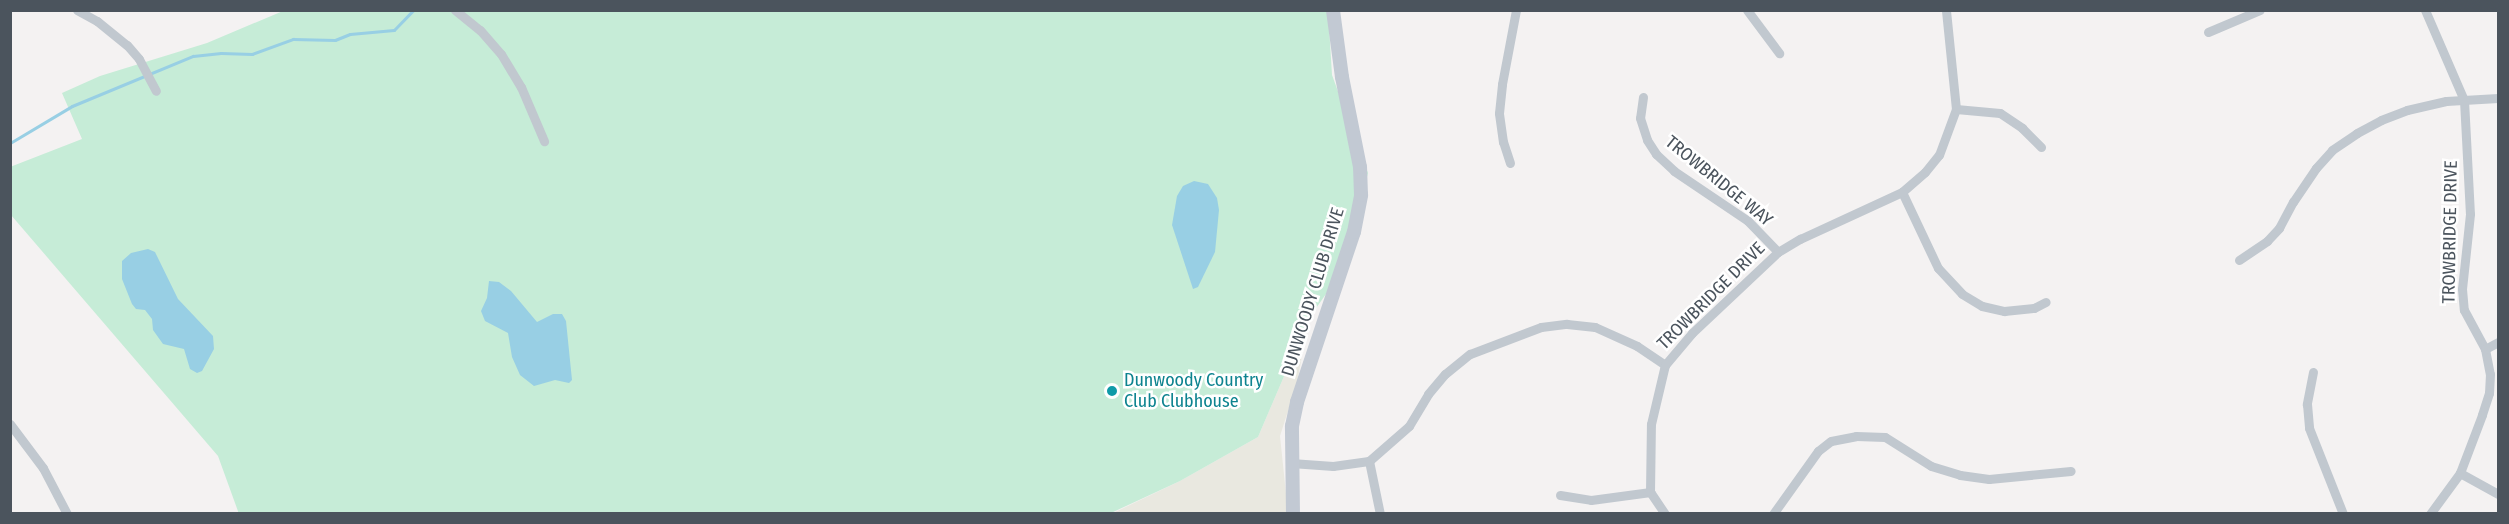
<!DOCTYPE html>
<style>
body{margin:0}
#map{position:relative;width:2509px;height:524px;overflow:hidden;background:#f4f2f2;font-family:"Fira Sans Condensed",sans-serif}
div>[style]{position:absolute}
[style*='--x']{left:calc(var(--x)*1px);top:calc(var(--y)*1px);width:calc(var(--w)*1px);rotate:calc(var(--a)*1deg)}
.commercial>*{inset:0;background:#e9e8e0}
.green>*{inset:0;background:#c6ecd7}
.water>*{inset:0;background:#98cfe4}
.stream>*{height:3px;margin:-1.5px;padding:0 1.5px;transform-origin:1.5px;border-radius:1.5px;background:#98cfe4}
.street>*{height:9px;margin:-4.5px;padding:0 4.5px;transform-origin:4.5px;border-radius:4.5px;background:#c1c8cf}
.secondary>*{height:14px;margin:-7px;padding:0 7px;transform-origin:7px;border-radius:7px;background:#c2c9d3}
.dots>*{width:16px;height:16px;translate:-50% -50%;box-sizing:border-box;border:3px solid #fff;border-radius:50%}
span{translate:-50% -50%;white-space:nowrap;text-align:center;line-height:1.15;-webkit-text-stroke:5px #fff;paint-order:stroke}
.street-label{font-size:18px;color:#4b545d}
.culture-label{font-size:18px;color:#0d838f}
.left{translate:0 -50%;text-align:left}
.frame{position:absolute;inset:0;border:12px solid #4b545d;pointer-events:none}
</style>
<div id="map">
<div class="commercial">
<i style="clip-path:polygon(1309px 318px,1297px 383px,1280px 436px,1288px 513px,1111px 514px,1180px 481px,1258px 437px)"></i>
</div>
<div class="green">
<i style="clip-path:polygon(1328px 10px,1332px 75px,1368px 173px,1343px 270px,1309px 318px,1258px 437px,1180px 481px,1111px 513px,239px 514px,218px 456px,11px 215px,10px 167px,82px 139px,62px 93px,100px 76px,207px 43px,283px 11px)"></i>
</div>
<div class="water">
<i style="clip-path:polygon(1194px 181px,1208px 184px,1217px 198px,1219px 210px,1215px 252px,1198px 287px,1193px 289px,1172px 225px,1177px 196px,1183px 186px)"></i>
<i style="clip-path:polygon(148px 249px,155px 252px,178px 299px,213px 336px,214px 349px,202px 371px,197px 373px,190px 369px,184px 349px,163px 344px,153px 330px,152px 319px,145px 310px,136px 309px,132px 304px,122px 279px,122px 261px,131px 253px)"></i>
<i style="clip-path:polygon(489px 281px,499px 282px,511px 291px,537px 322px,553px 314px,562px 314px,566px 321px,572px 380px,569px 383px,555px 380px,534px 386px,520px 375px,512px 357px,508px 333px,485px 321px,481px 311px,487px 298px)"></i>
</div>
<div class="stream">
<i style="--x:10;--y:143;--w:72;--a:-30.8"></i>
<i style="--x:72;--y:106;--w:131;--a:-22.5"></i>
<i style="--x:193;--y:56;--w:28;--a:-6"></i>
<i style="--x:221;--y:53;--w:31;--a:2"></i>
<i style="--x:252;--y:54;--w:44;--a:-20.1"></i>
<i style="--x:293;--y:39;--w:42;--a:1.4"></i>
<i style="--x:335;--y:40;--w:16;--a:-22"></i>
<i style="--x:350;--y:34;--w:44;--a:-5.2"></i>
<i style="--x:394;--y:30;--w:28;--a:-46"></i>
</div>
<div class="street">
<i style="--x:77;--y:10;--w:23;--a:29"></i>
<i style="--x:97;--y:21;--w:38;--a:39"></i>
<i style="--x:127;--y:45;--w:18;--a:49"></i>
<i style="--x:139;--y:59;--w:36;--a:62"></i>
<i style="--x:455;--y:10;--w:32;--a:39"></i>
<i style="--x:480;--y:30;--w:32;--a:49"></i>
<i style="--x:501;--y:54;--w:39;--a:59"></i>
<i style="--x:521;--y:87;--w:59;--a:66.9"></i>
<i style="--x:1747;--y:10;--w:54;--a:53.3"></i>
<i style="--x:2425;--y:10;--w:98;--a:66.6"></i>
<i style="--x:2464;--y:100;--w:114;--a:87"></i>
<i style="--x:2470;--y:214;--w:75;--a:96.1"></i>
<i style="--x:2462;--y:289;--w:21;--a:85"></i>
<i style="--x:2464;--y:310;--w:44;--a:61.7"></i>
<i style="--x:2485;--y:349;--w:25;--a:79"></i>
<i style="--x:2490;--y:374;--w:19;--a:93"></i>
<i style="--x:2489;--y:393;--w:23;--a:108"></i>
<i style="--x:2482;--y:415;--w:62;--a:110.8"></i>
<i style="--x:2460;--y:473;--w:51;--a:126.2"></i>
<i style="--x:2208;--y:32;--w:56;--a:-22.9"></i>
<i style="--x:1643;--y:97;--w:21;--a:98"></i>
<i style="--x:1640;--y:118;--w:23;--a:72"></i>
<i style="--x:1647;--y:140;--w:17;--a:57"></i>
<i style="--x:1656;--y:154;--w:25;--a:43"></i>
<i style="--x:1674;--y:171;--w:89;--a:34"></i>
<i style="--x:1748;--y:221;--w:43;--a:45.9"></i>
<i style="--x:1956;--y:109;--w:44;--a:5.2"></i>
<i style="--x:2000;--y:113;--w:27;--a:34"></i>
<i style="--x:2022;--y:128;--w:27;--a:45"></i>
<i style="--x:1510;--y:163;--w:22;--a:-108"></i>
<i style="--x:1503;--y:142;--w:29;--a:-98"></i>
<i style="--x:1499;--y:113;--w:29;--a:-84"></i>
<i style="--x:1502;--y:84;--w:75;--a:-79.3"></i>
<i style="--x:1902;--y:192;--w:84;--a:64.7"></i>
<i style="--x:1938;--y:268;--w:35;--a:47"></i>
<i style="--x:1962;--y:294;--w:23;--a:31"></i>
<i style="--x:1982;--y:306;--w:23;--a:13"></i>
<i style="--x:2004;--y:311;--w:30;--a:-6"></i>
<i style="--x:2034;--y:308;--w:13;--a:-27"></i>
<i style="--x:2239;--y:260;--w:34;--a:-34"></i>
<i style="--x:2267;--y:241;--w:18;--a:-47"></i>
<i style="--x:2279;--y:228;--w:30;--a:-62"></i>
<i style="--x:2293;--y:202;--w:41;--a:-55.9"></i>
<i style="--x:2316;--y:168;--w:24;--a:-48"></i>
<i style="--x:2332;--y:150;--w:30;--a:-34"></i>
<i style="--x:2357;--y:133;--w:27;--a:-28"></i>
<i style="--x:2381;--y:120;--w:28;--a:-21"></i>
<i style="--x:2407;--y:110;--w:40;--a:-13"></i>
<i style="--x:2446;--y:101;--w:52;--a:-3.3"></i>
<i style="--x:2485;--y:349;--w:15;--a:-28"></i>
<i style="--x:2313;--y:372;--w:33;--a:101"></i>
<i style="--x:2307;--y:404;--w:24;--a:85"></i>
<i style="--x:2309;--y:428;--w:92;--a:68.4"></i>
<i style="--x:10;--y:424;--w:55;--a:53.1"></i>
<i style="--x:43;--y:468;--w:52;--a:62.4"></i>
<i style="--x:1369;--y:461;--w:54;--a:78.3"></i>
<i style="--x:1291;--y:463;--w:42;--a:4.1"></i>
<i style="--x:1333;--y:466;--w:36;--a:-8"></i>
<i style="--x:1369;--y:461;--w:53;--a:-41.2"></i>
<i style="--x:1409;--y:426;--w:37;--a:-59"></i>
<i style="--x:1428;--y:394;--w:26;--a:-50"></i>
<i style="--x:1445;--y:374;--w:32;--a:-39"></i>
<i style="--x:1470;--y:354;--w:76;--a:-20.8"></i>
<i style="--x:1541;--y:327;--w:26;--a:-7"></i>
<i style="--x:1567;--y:324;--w:28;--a:6"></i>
<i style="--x:1595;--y:327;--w:46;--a:24.3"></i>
<i style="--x:1637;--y:346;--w:34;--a:34"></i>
<i style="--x:2460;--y:473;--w:43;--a:28.9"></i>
<i style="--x:1560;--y:495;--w:31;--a:9"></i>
<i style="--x:1591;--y:500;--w:60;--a:-7.7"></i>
<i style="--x:1665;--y:514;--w:27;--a:-124"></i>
<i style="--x:1650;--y:492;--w:68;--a:-89.2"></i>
<i style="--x:1651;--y:424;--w:61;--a:-76.7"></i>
<i style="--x:1665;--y:365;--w:42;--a:-49.8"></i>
<i style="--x:1692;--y:333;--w:118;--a:-43.3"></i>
<i style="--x:1778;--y:252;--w:26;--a:-31"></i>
<i style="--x:1800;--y:239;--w:112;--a:-24.7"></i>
<i style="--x:1902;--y:192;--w:30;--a:-41"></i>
<i style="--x:1925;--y:172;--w:22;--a:-51"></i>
<i style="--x:1939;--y:155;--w:49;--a:-69.7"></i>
<i style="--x:1956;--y:109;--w:100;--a:-95.8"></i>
<i style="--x:1773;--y:514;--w:77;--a:-54.5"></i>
<i style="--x:1818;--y:451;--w:16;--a:-38"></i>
<i style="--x:1831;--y:441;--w:25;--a:-11"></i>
<i style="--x:1856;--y:436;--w:29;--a:2"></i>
<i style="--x:1885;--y:437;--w:54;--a:32.2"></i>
<i style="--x:1931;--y:466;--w:30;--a:17"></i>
<i style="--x:1960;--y:475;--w:29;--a:8"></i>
<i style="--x:1989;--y:479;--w:82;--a:-5.6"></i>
</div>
<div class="secondary">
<i style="--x:1293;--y:514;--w:88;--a:-90.7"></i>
<i style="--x:1292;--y:426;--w:25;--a:-78"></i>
<i style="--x:1297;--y:402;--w:179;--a:-71.5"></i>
<i style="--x:1354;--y:232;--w:38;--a:-79"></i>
<i style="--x:1361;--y:195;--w:28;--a:-92"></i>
<i style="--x:1360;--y:167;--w:92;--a:-101.3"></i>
<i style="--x:1342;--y:77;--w:68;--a:-97.7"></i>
</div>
<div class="dots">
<i style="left:1112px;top:391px;background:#0f9aa8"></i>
</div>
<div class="street-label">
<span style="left:1719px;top:181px;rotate:39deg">TROWBRIDGE WAY</span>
<span style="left:2450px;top:232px;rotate:-89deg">TROWBRIDGE DRIVE</span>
<span style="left:1313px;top:292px;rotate:-73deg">DUNWOODY CLUB DRIVE</span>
<span style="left:1711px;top:296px;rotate:-45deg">TROWBRIDGE DRIVE</span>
</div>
<div class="culture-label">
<span class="left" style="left:1124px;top:391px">Dunwoody Country<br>Club Clubhouse</span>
</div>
<div class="frame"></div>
</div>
